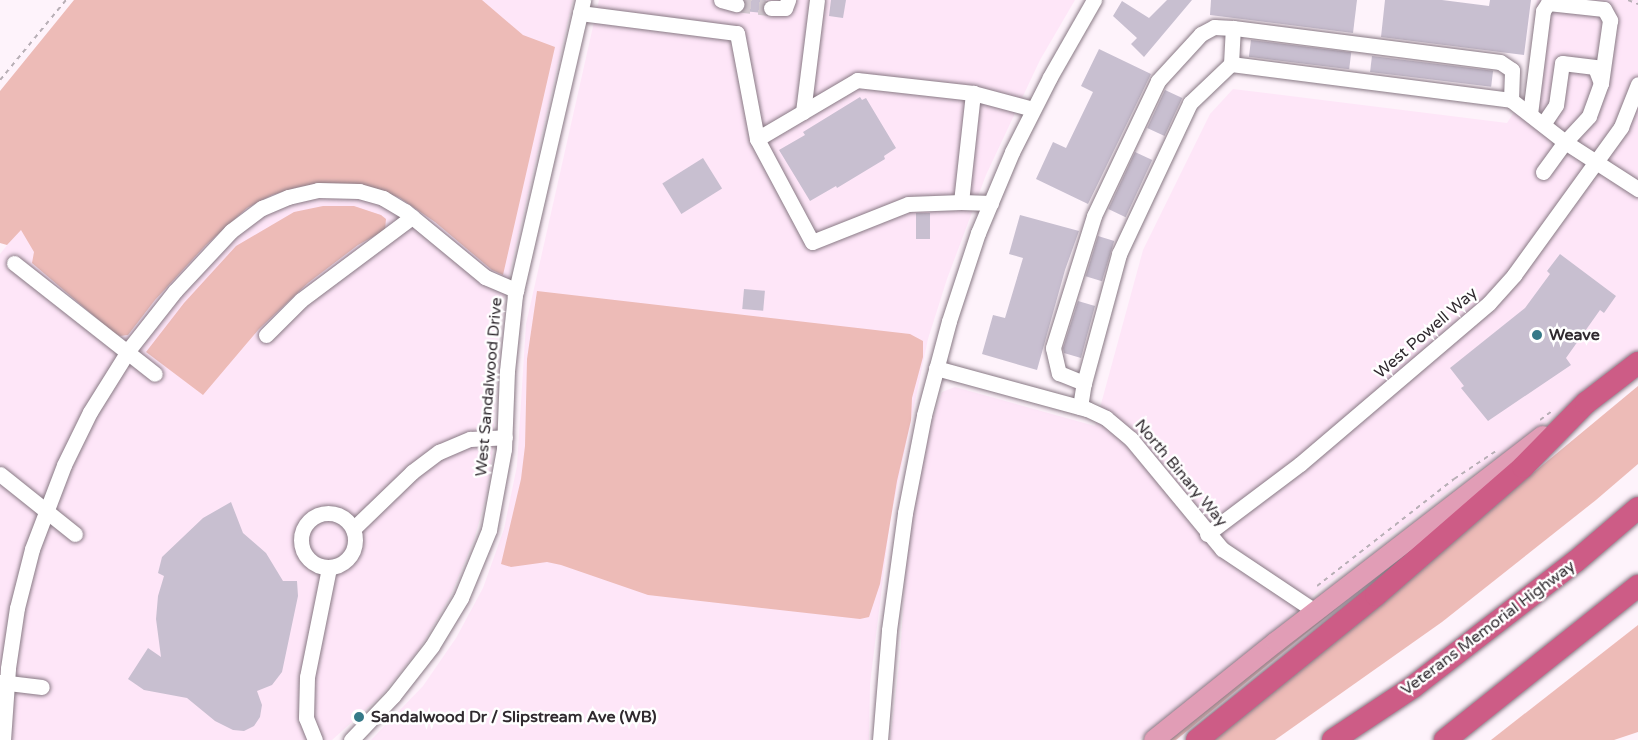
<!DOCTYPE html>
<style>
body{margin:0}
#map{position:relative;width:1638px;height:740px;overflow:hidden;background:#fef3fb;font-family:"Varela Round",sans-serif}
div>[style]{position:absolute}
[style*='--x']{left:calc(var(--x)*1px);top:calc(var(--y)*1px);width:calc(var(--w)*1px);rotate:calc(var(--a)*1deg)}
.built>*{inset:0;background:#fee6f8}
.green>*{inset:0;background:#edbbb7}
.building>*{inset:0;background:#c8bfd0;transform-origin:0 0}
.minor-tunnel>*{height:15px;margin-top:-7.5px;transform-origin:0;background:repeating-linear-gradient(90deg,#d5cbd2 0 15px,transparent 0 23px)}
.path>*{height:2px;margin-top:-1px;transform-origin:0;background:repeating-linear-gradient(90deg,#b8afb6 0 4.5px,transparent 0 9px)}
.roads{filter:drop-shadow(0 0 2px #887984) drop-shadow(0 0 2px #887984)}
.minor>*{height:15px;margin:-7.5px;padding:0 7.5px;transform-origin:7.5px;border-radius:7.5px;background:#fff}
.minor>.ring{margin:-7.5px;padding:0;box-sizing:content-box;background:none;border:15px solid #fff;border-radius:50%}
.major>*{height:20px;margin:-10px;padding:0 10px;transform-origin:10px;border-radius:10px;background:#e19db6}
.highway>*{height:22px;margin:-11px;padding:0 11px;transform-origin:11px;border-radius:11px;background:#cd5c86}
.dots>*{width:16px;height:16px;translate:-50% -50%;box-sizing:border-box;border:3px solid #fff;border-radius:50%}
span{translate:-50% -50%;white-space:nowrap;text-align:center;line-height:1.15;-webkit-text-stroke:5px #fff;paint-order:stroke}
.street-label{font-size:16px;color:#302a2f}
.poi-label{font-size:16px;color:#302a2f;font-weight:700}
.left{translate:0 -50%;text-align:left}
</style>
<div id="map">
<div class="built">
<i style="clip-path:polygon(219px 0,573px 0,503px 302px,497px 346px,493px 451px,487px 494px,474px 540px,450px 597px,420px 648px,381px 696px,332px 740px,0 740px,0 254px,109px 117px)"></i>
<i style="clip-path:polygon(599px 0,1075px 0,1040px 60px,986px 175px,947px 279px,928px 339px,890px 522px,870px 684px,869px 740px,371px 740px,423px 686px,456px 638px,483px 588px,504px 529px,517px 466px,526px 324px)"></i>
<i style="clip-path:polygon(1537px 0,1638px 0,1638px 351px,1513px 448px,1468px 476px,1319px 590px,1278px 628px,1139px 740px,890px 740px,900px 657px,907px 543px,926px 438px,942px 392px,955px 387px,1095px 426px,1143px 250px,1210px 114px,1233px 89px,1507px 123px,1526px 94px)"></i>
</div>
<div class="green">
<i style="clip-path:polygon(74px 0,482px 0,523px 35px,555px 47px,503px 275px,492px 270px,435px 222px,400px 198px,375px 188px,326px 183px,299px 187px,272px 195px,247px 208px,206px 245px,155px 300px,128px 335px,120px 336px,114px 333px,32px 263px,34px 252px,21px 230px,7px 245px,0 243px,0 91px)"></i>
<i style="clip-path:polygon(323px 206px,354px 206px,381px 215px,386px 219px,385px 230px,358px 245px,308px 283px,259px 329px,203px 395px,146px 352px,184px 303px,236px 246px,294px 212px)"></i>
<i style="clip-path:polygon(537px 291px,910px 334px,923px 341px,923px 357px,912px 398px,911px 420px,897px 481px,880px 584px,869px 617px,860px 619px,648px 595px,561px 565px,547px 562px,511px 567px,501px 564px,521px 479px,525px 446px,527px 359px)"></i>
<i style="clip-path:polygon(1638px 386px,1638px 464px,1596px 500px,1442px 622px,1275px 740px,1211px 740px)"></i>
<i style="clip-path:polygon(1348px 599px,1176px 740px,1169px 740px,1267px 661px)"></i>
<i style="clip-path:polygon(1638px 625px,1638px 732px,1614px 740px,1491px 740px)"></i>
</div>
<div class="building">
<i style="clip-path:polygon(745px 0,766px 0,761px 7px,763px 13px,743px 11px)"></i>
<i style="clip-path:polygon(831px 0,846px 0,843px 18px,829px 16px)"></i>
<i style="clip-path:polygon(1167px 0,1192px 0,1144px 57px,1131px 44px,1137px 38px,1113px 16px,1122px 1px,1149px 18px)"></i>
<i style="clip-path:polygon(1211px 0,1357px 0,1353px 33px,1210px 15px)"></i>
<i style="clip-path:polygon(1385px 0,1442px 0,1489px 6px,1490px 0,1531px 0,1524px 55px,1381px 37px)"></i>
<i style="left:1251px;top:40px;width:101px;height:17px;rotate:7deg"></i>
<i style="clip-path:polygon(1099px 49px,1151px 74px,1088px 204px,1036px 179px,1053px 142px,1066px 148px,1093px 92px,1081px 86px)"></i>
<i style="left:1372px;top:56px;width:122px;height:16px;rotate:7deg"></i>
<i style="left:1165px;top:90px;width:19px;height:42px;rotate:25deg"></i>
<i style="clip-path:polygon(860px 97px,862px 100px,866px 98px,896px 148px,884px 156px,885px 159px,837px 188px,836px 186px,810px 201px,779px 150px,805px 135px,803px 132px)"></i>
<i style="left:1135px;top:152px;width:19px;height:63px;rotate:25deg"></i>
<i style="left:703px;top:158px;width:36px;height:48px;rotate:58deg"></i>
<i style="left:916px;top:213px;width:14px;height:26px"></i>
<i style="clip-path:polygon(1020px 215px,1079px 231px,1065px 270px,1037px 370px,982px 354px,993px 315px,1005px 318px,1023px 258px,1009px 254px)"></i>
<i style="left:1098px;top:236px;width:17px;height:42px;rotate:17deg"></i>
<i style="clip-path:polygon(1560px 254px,1616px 296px,1604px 313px,1600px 310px,1566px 358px,1571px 365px,1488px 421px,1461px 388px,1464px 386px,1450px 368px,1525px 308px,1550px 274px,1547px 271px)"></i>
<i style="left:744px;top:289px;width:21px;height:20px;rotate:5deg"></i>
<i style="clip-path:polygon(1078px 301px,1095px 306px,1081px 358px,1064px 353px,1063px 348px)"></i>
<i style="clip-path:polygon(231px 502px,243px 533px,266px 553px,283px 581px,297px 581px,298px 596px,282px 672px,272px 685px,257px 691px,262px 705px,260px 717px,254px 726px,244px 731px,233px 730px,215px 721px,187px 698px,144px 690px,128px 679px,148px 648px,161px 657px,156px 619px,158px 596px,164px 576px,158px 573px,162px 557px,203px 518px)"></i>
</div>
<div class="minor-tunnel">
<i style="--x:736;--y:4;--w:35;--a:7"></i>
</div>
<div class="path">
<i style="--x:1628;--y:0;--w:11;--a:22"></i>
<i style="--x:0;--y:80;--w:104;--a:-50.5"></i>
<i style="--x:1540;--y:420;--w:15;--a:-37"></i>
<i style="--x:1317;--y:586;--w:174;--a:-38"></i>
<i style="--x:1454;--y:479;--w:50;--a:-33.7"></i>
</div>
<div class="roads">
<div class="minor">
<i style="--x:721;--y:0;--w:16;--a:15"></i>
<i style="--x:771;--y:8;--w:14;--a:0"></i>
<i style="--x:785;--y:8;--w:9;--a:-69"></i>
<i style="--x:580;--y:13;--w:158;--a:7.3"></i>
<i style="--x:737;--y:33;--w:108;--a:79.3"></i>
<i style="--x:1231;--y:64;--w:282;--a:7.3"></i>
<i style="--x:1511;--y:100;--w:30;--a:-88"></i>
<i style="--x:1512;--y:70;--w:14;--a:-146"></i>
<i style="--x:1500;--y:62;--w:269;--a:-172.7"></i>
<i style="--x:1511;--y:100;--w:68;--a:37.9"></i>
<i style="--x:1565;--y:142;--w:35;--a:-47"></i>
<i style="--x:1589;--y:116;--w:35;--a:-70"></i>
<i style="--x:1601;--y:83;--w:17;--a:-111"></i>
<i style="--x:1595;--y:67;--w:33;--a:-173"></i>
<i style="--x:1562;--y:63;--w:42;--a:98.1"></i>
<i style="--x:1556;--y:105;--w:23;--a:124"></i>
<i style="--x:803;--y:112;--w:113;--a:-82.9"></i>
<i style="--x:1530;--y:114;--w:104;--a:-82.8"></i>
<i style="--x:1543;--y:11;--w:9;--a:-58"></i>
<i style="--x:1548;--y:3;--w:56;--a:6.1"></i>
<i style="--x:1604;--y:9;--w:13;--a:61"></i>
<i style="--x:1610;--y:20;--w:64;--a:98.1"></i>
<i style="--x:1543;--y:172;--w:37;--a:-54"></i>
<i style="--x:1565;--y:142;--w:87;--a:32.8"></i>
<i style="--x:961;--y:202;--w:53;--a:177.8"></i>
<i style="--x:908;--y:204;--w:103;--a:158.4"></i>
<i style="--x:812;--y:242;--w:117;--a:-118.1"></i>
<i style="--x:757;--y:139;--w:116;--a:-30.5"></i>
<i style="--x:857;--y:80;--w:117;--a:6.4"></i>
<i style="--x:991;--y:203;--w:30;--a:-178"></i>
<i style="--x:961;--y:202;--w:110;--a:-83.7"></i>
<i style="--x:973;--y:93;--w:62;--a:14.9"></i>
<i style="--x:14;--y:263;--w:179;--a:38.2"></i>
<i style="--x:266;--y:335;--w:49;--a:-45"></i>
<i style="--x:301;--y:300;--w:139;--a:-36.8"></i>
<i style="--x:936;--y:368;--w:156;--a:15.2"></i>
<i style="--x:1087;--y:409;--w:21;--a:25"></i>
<i style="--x:1106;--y:418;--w:33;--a:40"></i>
<i style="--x:1131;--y:439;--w:143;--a:50.4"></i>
<i style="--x:1222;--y:549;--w:112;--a:33.7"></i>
<i style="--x:1080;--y:407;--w:24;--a:-81"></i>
<i style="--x:1084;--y:383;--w:134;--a:-74.8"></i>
<i style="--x:1119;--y:254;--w:167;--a:-64.8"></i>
<i style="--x:1190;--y:103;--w:57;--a:-43.6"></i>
<i style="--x:1231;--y:64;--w:36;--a:-87"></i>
<i style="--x:1233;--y:28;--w:19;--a:-177"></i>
<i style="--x:1214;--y:27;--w:15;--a:152"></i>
<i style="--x:1201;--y:34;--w:64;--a:132.5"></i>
<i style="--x:1158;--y:81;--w:149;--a:115.4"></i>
<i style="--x:1094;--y:216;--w:138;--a:107.3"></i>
<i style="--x:1053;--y:348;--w:26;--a:77"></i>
<i style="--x:1059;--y:373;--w:27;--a:22"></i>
<i style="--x:0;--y:474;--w:96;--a:38.7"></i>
<i class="ring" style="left:301px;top:513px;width:39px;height:39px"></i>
<i style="--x:353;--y:529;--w:82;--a:-44"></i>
<i style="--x:412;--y:472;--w:34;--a:-37"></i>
<i style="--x:439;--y:452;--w:34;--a:-23"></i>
<i style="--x:470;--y:439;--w:35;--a:-3"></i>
<i style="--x:1207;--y:534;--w:116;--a:-37"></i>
<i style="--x:1300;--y:464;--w:248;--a:-40.4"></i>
<i style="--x:1489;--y:303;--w:38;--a:-48"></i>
<i style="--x:1514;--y:275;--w:183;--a:-54.1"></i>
<i style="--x:1621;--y:127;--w:46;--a:-68.4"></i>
<i style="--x:0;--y:682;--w:42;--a:6.8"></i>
<i style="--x:3;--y:740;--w:72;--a:-86"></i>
<i style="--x:8;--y:668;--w:61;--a:-81.5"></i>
<i style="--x:17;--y:608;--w:61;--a:-75.7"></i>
<i style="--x:32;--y:549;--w:90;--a:-69.1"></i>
<i style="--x:64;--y:465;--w:59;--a:-63.9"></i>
<i style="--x:90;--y:412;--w:75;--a:-58"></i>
<i style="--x:130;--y:348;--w:73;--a:-51.7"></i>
<i style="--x:175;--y:291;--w:82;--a:-47"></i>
<i style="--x:231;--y:231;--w:39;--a:-37"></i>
<i style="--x:262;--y:208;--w:28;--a:-23"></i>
<i style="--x:288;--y:197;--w:31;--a:-13"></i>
<i style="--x:318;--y:190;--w:41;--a:1.4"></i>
<i style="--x:359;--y:191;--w:25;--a:16"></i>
<i style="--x:383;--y:198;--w:26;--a:31"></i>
<i style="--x:405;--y:211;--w:104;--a:39.5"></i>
<i style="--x:485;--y:277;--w:34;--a:23"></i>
<i style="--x:315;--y:740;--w:24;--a:-112"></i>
<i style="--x:306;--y:718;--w:41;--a:-88.6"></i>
<i style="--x:307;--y:677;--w:111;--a:-78.6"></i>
<i style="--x:351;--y:740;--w:61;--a:-46.3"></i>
<i style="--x:393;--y:696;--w:63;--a:-52"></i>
<i style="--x:432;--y:646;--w:56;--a:-58.9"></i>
<i style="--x:461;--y:598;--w:74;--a:-67.6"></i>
<i style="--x:489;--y:530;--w:82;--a:-79.5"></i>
<i style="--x:504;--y:449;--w:78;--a:-87.8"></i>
<i style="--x:507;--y:371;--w:76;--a:-84"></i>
<i style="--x:515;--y:295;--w:303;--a:-77"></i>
<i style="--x:880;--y:740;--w:110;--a:-85.3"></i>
<i style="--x:889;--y:630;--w:118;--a:-82.2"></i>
<i style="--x:905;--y:513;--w:100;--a:-79"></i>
<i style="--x:924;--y:415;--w:97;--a:-75.1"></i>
<i style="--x:949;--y:321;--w:93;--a:-71.8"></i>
<i style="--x:978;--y:233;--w:88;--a:-67.2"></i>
<i style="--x:1012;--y:152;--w:84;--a:-63.1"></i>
<i style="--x:1050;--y:77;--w:89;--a:-60.3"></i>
</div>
<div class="major">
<i style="--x:1154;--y:740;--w:156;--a:-38.8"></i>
<i style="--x:1276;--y:642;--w:337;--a:-37.7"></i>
</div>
<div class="highway">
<i style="--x:1197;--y:740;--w:230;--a:-39"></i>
<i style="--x:1376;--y:595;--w:195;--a:-41"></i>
<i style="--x:1523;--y:467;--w:90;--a:-45.5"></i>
<i style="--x:1586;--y:403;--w:66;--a:-37.6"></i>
<i style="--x:1333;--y:740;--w:96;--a:-33.5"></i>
<i style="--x:1413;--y:687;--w:205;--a:-37.7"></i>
<i style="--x:1575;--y:562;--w:83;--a:-40.6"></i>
<i style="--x:1445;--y:740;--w:247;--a:-38.6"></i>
</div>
</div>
<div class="dots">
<i style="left:1537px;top:335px;background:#357988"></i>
<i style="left:359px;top:717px;background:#357988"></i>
</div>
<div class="street-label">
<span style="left:1426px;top:333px;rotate:-41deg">West Powell Way</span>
<span style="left:489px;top:387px;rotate:-85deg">West Sandalwood Drive</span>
<span style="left:1181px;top:473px;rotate:50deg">North Binary Way</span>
<span style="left:1488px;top:628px;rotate:-37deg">Veterans Memorial Highway</span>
</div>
<div class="poi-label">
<span class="left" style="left:1549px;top:335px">Weave</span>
<span class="left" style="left:371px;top:717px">Sandalwood Dr / Slipstream Ave (WB)</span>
</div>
</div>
